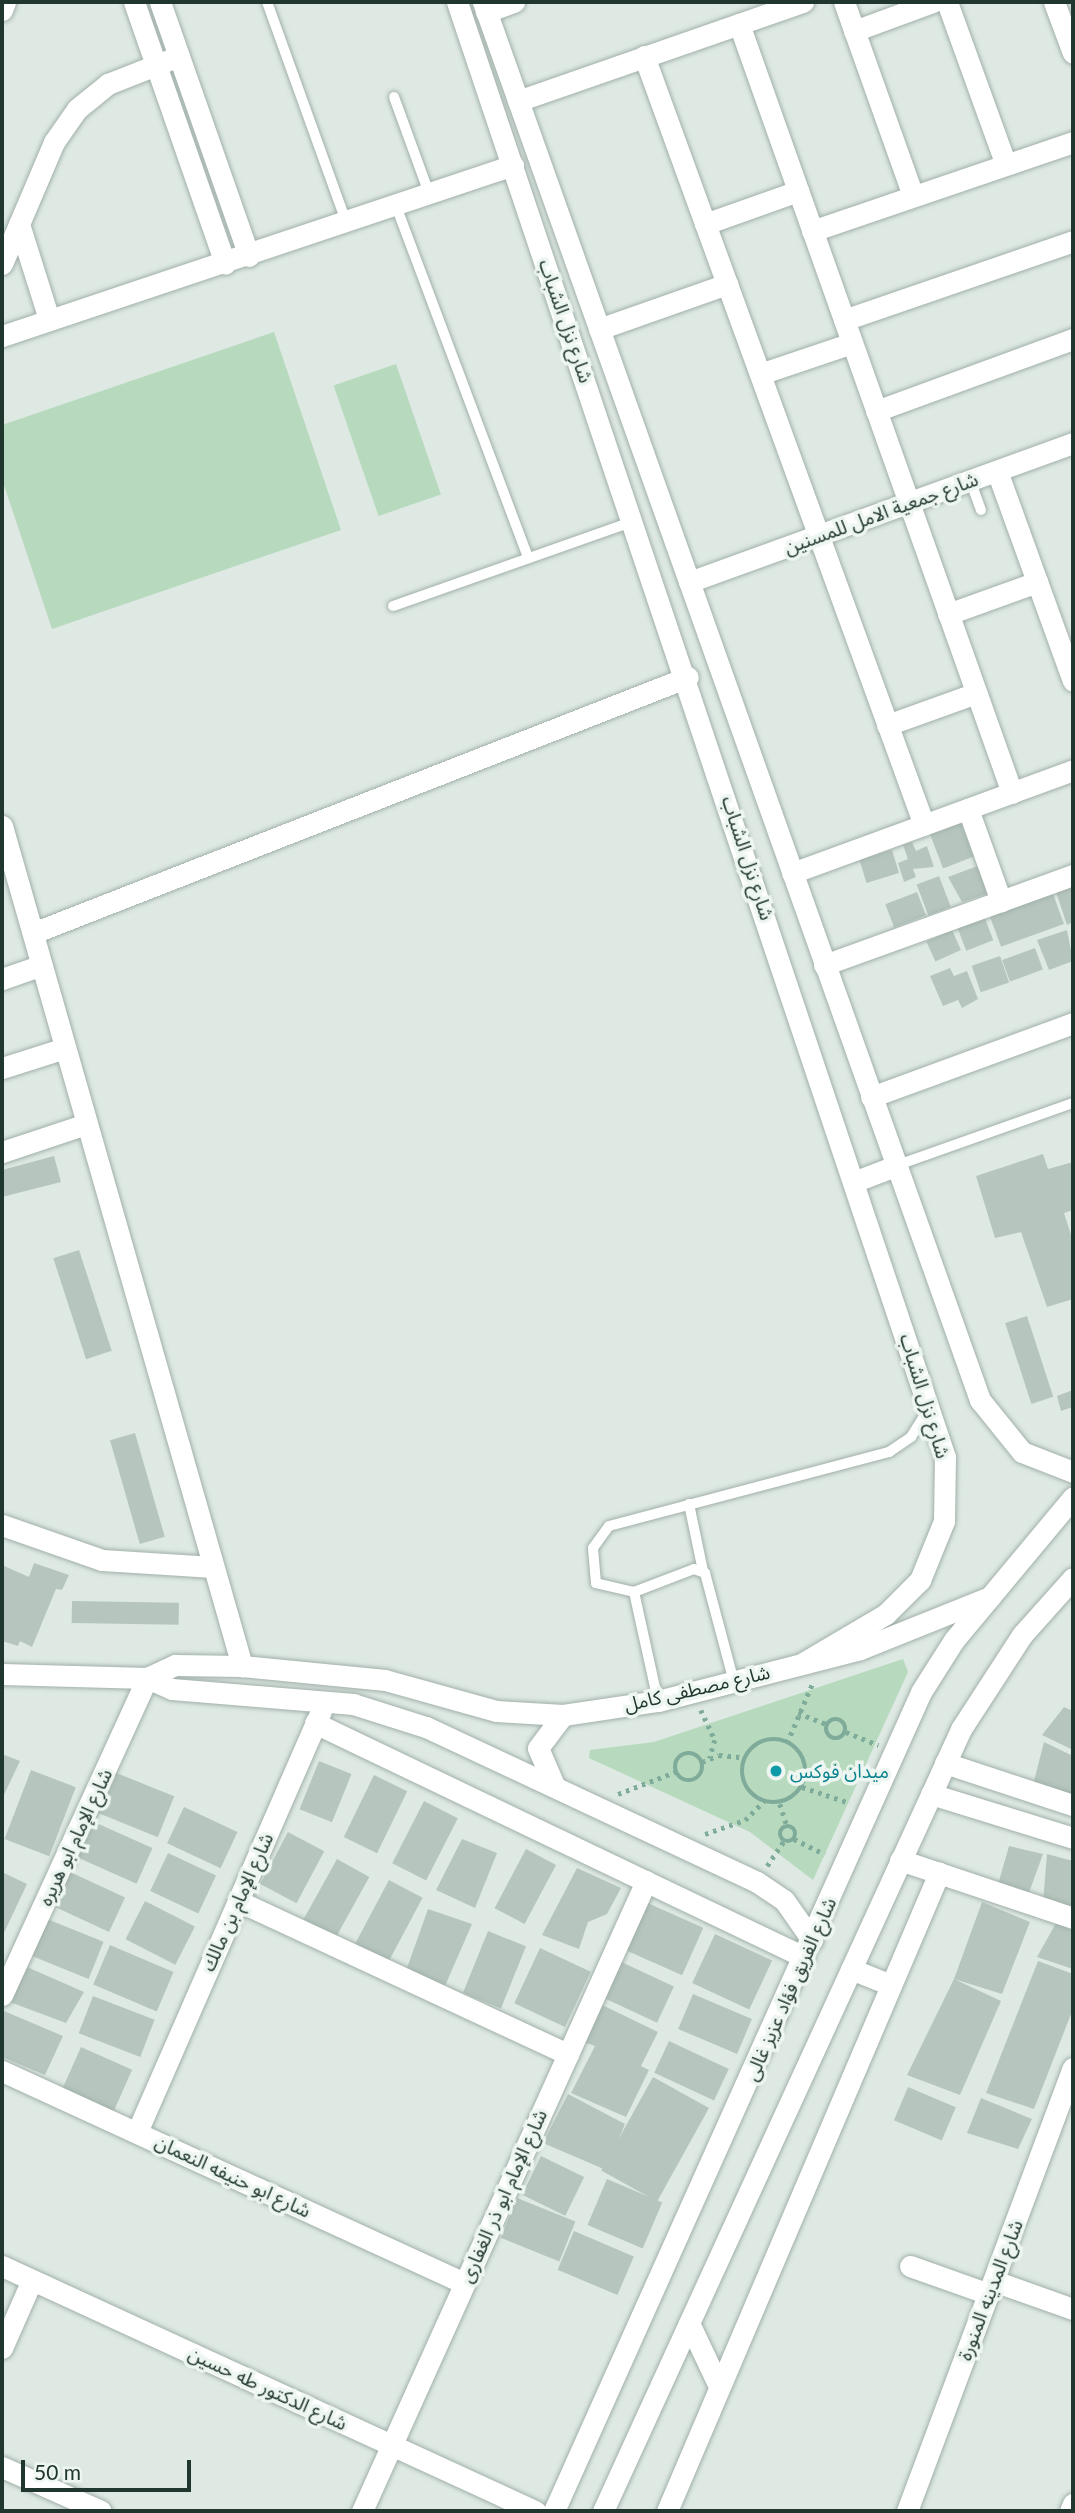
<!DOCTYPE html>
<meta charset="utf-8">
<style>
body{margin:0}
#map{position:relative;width:1075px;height:2513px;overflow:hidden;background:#dee9e3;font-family:Lato,"Noto Sans Arabic",sans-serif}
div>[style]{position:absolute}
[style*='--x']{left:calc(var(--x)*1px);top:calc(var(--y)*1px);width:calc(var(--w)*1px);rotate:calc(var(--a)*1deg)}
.green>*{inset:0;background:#b7d9be;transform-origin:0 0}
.building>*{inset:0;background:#b6c6be;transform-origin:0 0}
.path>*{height:4.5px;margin-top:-2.25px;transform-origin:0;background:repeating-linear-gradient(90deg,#7fab9a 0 3.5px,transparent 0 8.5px)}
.path>.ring{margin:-2.25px;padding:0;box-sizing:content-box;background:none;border:4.5px solid #7fab9a;border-radius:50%}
.roads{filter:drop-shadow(0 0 2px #a1b0a9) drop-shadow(0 0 2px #a1b0a9)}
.lane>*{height:10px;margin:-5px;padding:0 5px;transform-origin:5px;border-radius:5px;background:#fff}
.street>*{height:21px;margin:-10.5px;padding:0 10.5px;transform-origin:10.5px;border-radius:10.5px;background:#fff}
.secondary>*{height:21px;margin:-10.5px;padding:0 10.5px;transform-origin:10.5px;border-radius:10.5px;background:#fff}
.dots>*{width:19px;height:19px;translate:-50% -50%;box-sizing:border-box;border:4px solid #eef6f1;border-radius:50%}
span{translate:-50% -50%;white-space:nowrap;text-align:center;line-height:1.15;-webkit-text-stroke:7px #eef6f1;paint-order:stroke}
.street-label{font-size:19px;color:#20372f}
.culture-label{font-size:19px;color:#0d838f}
.left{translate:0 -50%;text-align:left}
.frame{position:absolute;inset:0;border:4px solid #20372f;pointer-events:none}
.scale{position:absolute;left:21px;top:2460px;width:170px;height:32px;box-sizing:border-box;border:4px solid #20372f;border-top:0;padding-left:9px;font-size:21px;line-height:24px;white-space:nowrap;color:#20372f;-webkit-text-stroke:5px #eef6f1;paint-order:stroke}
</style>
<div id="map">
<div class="green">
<i style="clip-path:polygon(274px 332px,341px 530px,52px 629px,2px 479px,2px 425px)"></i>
<i style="left:396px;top:364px;width:138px;height:66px;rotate:71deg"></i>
<i style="clip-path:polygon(903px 1659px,908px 1672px,813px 1880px,750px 1832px,589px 1758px,590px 1750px,654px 1742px)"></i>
</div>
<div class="building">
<i style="left:961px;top:823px;width:36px;height:33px;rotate:69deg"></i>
<i style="clip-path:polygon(912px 842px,916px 851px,927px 846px,934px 867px,913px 869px,916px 877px,904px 882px,898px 863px,908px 859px,903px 845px)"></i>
<i style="left:892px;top:850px;width:24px;height:34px;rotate:73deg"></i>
<i style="clip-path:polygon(983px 864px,992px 892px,962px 902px,948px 877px)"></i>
<i style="left:939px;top:876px;width:33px;height:24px;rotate:69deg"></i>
<i style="clip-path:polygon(1073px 883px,1073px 922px,1067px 925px,1055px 889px)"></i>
<i style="left:1052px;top:891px;width:35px;height:67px;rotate:70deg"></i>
<i style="left:917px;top:892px;width:25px;height:34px;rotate:69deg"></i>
<i style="left:984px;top:916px;width:26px;height:29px;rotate:69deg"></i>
<i style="left:952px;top:930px;width:22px;height:28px;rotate:66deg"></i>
<i style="clip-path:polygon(1067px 930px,1073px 961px,1049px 970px,1037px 940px)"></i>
<i style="left:1035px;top:948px;width:23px;height:35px;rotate:70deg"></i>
<i style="left:1000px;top:956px;width:28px;height:30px;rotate:71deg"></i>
<i style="clip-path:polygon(950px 968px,954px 976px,967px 971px,978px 999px,962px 1008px,958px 1000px,943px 1006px,930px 976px)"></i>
<i style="clip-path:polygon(1043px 1154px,1048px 1169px,1073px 1162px,1073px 1210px,1064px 1213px,1073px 1241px,1073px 1299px,1047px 1307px,1021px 1232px,995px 1238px,976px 1176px)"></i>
<i style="clip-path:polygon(54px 1156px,61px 1182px,2px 1197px,2px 1170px)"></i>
<i style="left:79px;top:1250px;width:106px;height:27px;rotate:72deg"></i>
<i style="left:1027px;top:1316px;width:85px;height:23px;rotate:72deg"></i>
<i style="clip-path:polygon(1073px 1390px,1073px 1407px,1061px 1411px,1057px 1396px)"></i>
<i style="left:135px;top:1433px;width:108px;height:26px;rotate:74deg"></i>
<i style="clip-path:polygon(34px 1563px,69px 1575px,62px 1590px,56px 1589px,32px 1647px,20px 1641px,18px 1646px,2px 1641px,2px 1565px,29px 1577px)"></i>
<i style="left:72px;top:1601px;width:107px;height:22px;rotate:1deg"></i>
<i style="clip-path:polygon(1064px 1707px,1073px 1711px,1073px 1750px,1042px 1735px)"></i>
<i style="clip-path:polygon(1044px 1742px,1073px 1756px,1073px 1794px,1033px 1785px)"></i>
<i style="clip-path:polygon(2px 1754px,20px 1761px,2px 1799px)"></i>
<i style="left:319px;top:1761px;width:35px;height:52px;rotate:22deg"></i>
<i style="left:31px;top:1770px;width:48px;height:74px;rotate:21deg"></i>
<i style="left:114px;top:1772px;width:65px;height:44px;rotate:22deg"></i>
<i style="left:374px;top:1775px;width:37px;height:69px;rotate:26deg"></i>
<i style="left:424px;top:1801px;width:38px;height:70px;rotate:27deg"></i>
<i style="left:184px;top:1807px;width:59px;height:40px;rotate:25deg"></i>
<i style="left:94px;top:1822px;width:64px;height:39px;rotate:24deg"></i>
<i style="left:288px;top:1832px;width:41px;height:59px;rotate:28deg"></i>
<i style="clip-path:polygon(462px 1839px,497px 1853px,475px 1908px,436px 1890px)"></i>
<i style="clip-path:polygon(1009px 1846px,1043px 1854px,1027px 1898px,997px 1888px)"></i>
<i style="left:526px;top:1849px;width:34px;height:67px;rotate:28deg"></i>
<i style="left:168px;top:1853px;width:53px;height:42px;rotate:25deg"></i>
<i style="clip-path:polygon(1047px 1854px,1073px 1861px,1073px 1912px,1043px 1902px)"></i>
<i style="left:337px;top:1859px;width:37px;height:69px;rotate:29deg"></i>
<i style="clip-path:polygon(577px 1868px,621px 1888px,607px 1914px,588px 1922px,579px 1949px,542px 1935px)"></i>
<i style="left:68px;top:1871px;width:63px;height:38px;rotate:25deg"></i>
<i style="clip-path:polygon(2px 1872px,27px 1884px,2px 1937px)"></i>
<i style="left:389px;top:1880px;width:38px;height:73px;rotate:28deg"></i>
<i style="left:145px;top:1901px;width:56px;height:43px;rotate:27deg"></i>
<i style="left:643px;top:1901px;width:66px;height:52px;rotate:24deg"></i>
<i style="clip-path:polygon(982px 1902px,1030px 1922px,1002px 1994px,954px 1979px,1001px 2001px,960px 2095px,907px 2075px,954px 1979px)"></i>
<i style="clip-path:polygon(428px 1909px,472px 1924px,445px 1986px,407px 1968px)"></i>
<i style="left:47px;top:1919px;width:61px;height:40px;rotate:22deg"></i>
<i style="clip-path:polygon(1056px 1923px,1073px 1930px,1073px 1969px,1037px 1957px)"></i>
<i style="left:488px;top:1931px;width:41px;height:67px;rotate:22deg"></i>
<i style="left:715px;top:1934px;width:63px;height:54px;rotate:25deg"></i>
<i style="left:110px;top:1945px;width:69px;height:43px;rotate:23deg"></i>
<i style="left:540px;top:1948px;width:56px;height:61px;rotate:25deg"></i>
<i style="left:615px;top:1959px;width:65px;height:40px;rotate:25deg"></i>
<i style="clip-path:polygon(1038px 1961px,1073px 1974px,1073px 2009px,1034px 2109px,986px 2093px)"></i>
<i style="clip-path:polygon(27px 1967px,84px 1992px,66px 2023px,7px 2001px)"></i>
<i style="left:693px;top:1994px;width:64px;height:38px;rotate:23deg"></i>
<i style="left:93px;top:1996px;width:66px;height:40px;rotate:21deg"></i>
<i style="clip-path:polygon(600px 2004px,658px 2032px,641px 2066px,649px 2070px,626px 2117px,571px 2093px,595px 2046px,581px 2041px)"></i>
<i style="clip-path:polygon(4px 2011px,63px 2036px,45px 2075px,2px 2057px)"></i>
<i style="left:669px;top:2041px;width:66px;height:35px;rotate:25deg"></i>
<i style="left:81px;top:2047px;width:56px;height:46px;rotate:24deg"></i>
<i style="left:653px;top:2077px;width:64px;height:107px;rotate:29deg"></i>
<i style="left:908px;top:2087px;width:52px;height:36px;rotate:23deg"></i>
<i style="clip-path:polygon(568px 2094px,625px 2124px,606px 2170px,543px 2143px)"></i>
<i style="clip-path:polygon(981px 2098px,1032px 2119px,1018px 2149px,967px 2133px)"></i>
<i style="left:541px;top:2156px;width:48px;height:43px;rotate:26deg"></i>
<i style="left:607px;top:2179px;width:60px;height:50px;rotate:23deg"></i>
<i style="left:517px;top:2198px;width:63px;height:43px;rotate:22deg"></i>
<i style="left:574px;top:2231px;width:65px;height:42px;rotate:23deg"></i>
</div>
<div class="path">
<i style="--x:701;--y:1710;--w:33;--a:65"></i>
<i style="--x:715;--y:1740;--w:19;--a:106"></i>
<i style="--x:798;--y:1713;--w:31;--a:21"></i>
<i class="ring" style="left:826px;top:1719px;width:15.5px;height:15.5px"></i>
<i style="--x:846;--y:1732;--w:35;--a:22"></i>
<i class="ring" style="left:742px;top:1739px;width:59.5px;height:59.5px"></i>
<i style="--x:787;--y:1743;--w:66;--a:-66.9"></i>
<i class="ring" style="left:675px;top:1753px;width:23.5px;height:23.5px"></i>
<i style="--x:702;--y:1762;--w:18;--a:-22"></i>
<i style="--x:719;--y:1755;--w:27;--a:6"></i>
<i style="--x:802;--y:1787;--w:51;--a:18.4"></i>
<i style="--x:618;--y:1794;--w:61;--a:-21.1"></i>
<i style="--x:780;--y:1804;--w:23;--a:72"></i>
<i class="ring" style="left:780px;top:1826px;width:11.5px;height:11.5px"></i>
<i style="--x:705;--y:1834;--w:42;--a:-19.3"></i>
<i style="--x:745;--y:1820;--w:27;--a:-45"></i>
<i style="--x:794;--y:1839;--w:34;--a:26"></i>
<i style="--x:767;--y:1866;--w:30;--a:-56"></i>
</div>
<div class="roads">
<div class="lane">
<i style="--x:267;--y:2;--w:233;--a:70.2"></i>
<i style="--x:394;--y:97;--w:102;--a:70"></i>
<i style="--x:396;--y:206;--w:376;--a:69.4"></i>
<i style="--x:970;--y:480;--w:32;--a:70"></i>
<i style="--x:393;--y:606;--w:256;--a:-19.4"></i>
<i style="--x:895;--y:1166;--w:189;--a:-19.5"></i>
<i style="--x:689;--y:1504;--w:68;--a:78.2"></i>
<i style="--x:634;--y:1592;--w:39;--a:-167"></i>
<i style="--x:596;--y:1583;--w:35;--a:-95"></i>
<i style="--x:593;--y:1548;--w:27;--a:-54"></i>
<i style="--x:609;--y:1526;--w:290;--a:-14.8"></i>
<i style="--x:889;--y:1452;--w:27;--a:-34"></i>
<i style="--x:911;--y:1437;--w:32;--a:-58"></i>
<i style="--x:658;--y:1701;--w:112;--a:-102.4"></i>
<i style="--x:634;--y:1592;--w:64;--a:-21"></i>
<i style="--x:694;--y:1569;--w:12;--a:20"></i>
<i style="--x:705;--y:1573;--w:113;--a:75.1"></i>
</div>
<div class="street">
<i style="--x:134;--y:2;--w:277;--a:70.8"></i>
<i style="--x:160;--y:2;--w:269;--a:70.7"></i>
<i style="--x:844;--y:2;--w:206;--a:70.4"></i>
<i style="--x:947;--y:2;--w:173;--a:70.1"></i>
<i style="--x:1054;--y:2;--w:54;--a:69.6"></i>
<i style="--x:2;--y:10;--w:9;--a:-69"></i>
<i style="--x:486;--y:12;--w:30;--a:-20"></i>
<i style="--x:739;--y:24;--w:816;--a:70.45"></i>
<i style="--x:854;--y:31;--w:84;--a:-20.2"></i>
<i style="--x:644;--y:56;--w:818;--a:69.99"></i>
<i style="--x:518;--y:101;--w:302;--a:-19.2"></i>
<i style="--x:19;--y:224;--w:100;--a:72.5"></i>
<i style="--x:705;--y:224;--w:99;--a:-19.5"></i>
<i style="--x:812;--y:231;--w:276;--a:-18.8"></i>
<i style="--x:2;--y:264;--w:133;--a:-66.9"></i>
<i style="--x:54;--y:142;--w:40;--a:-55.1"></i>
<i style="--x:77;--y:109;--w:40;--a:-39"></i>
<i style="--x:108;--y:84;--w:76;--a:-21.5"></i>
<i style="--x:844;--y:320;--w:242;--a:-19"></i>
<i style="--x:599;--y:329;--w:136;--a:-19.4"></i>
<i style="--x:2;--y:336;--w:539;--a:-18.5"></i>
<i style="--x:760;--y:374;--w:97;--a:-18.6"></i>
<i style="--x:876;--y:411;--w:210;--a:-20.1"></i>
<i style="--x:997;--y:471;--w:223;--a:70.1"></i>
<i style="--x:689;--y:582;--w:408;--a:-19.9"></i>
<i style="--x:948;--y:614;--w:95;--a:-19.8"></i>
<i style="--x:887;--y:725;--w:95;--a:-19.8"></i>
<i style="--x:968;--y:809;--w:98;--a:70.3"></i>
<i style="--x:2;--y:826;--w:874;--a:74.05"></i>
<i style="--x:792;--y:873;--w:299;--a:-20.1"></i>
<i style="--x:33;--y:933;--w:703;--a:-21.35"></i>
<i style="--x:824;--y:965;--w:265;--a:-19.9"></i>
<i style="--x:2;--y:979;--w:42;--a:-19.3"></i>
<i style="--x:2;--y:1068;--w:66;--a:-17.6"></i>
<i style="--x:871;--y:1097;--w:215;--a:-20.1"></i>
<i style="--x:2;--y:1152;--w:89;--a:-18.4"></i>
<i style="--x:2;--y:1525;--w:106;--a:19.3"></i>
<i style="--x:102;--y:1560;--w:111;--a:3.6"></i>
<i style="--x:2;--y:1674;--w:145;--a:1.6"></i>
<i style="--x:147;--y:1678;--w:31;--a:-25"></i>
<i style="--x:175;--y:1665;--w:67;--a:0.9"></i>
<i style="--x:242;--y:1666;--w:144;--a:5.6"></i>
<i style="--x:385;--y:1680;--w:115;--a:15.6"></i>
<i style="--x:496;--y:1711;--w:67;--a:3.4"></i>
<i style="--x:563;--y:1715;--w:96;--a:-8.4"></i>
<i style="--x:658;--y:1701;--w:209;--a:-14.4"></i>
<i style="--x:860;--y:1649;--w:140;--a:-21.8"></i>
<i style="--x:147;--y:1678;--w:27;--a:24"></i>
<i style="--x:172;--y:1689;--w:182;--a:4.7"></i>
<i style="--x:353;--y:1704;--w:77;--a:17.5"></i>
<i style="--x:426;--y:1727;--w:365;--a:25.1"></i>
<i style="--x:757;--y:1882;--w:32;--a:34"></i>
<i style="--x:784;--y:1900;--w:49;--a:55"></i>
<i style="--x:315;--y:1723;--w:542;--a:25.57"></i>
<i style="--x:554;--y:1785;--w:40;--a:-113.4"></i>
<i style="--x:538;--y:1748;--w:41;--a:-52.9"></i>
<i style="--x:900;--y:1860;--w:182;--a:18.5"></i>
<i style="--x:238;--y:1901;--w:364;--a:24.9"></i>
<i style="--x:2;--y:1995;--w:349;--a:-65.4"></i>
<i style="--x:2;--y:2071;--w:508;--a:24.65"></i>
<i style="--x:137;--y:2132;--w:460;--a:-66.4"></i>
<i style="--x:2;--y:2266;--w:587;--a:24.69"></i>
<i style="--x:910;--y:2266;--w:84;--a:19.5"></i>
<i style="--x:994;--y:2281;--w:84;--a:19.5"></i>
<i style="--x:2;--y:2348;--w:74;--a:-66.2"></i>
<i style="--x:2;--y:2467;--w:108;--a:24"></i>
<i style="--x:362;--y:2511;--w:691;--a:-65.73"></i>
<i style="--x:667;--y:2511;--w:694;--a:-66.91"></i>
<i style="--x:907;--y:2511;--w:473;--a:-69.5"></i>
<i style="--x:1070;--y:2511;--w:8;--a:-67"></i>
</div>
<div class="secondary">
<i style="--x:457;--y:2;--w:1535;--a:71.46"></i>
<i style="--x:945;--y:1457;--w:64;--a:90.9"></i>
<i style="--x:944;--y:1521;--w:64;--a:112.1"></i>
<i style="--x:920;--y:1580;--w:48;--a:135"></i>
<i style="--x:886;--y:1614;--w:96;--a:149.4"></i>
<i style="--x:483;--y:2;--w:1484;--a:70.43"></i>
<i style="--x:980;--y:1400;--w:67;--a:51.1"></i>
<i style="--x:1022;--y:1452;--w:55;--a:21.4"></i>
<i style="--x:856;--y:1181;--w:42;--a:-21"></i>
<i style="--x:945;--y:1763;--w:135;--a:18.2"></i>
<i style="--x:931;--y:1794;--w:149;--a:17.2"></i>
<i style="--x:851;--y:1969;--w:43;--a:21.8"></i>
<i style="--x:689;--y:2323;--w:68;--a:64.6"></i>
<i style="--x:554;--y:2511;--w:897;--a:-65.86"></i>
<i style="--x:921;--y:1692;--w:62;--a:-57.6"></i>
<i style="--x:954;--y:1640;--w:186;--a:-50.2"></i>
<i style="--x:603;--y:2511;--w:860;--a:-65.4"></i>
<i style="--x:961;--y:1729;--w:112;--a:-57"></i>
<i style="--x:1022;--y:1635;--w:76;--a:-48.2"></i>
</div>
</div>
<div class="dots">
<i style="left:776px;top:1771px;background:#0f9aa8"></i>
</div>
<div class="street-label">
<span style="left:566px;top:321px;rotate:71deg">شارع نزل الشباب</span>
<span style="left:881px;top:513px;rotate:-20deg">شارع جمعية الامل للمسنين</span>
<span style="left:748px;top:858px;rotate:72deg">شارع نزل الشباب</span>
<span style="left:925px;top:1396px;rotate:73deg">شارع نزل الشباب</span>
<span style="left:697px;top:1688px;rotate:-13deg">شارع مصطفى كامل</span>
<span style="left:75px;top:1837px;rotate:-65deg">شارع الإمام ابو هريره</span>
<span style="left:237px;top:1902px;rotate:-66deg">شارع الإمام بن مالك</span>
<span style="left:790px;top:1989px;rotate:-66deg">شارع الفريق فؤاد عزيز غالى</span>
<span style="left:233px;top:2176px;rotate:25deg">شارع ابو حنيفه النعمان</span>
<span style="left:503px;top:2196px;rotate:-66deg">شارع الإمام ابو ذر الغفارى</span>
<span style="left:990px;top:2290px;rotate:-69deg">شارع المدينه المنورة</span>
<span style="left:268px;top:2388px;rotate:25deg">شارع الدكتور طه حسين</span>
</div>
<div class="culture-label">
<span class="left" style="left:790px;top:1771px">ميدان فوكس</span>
</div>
<div class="frame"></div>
<div class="scale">50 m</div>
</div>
